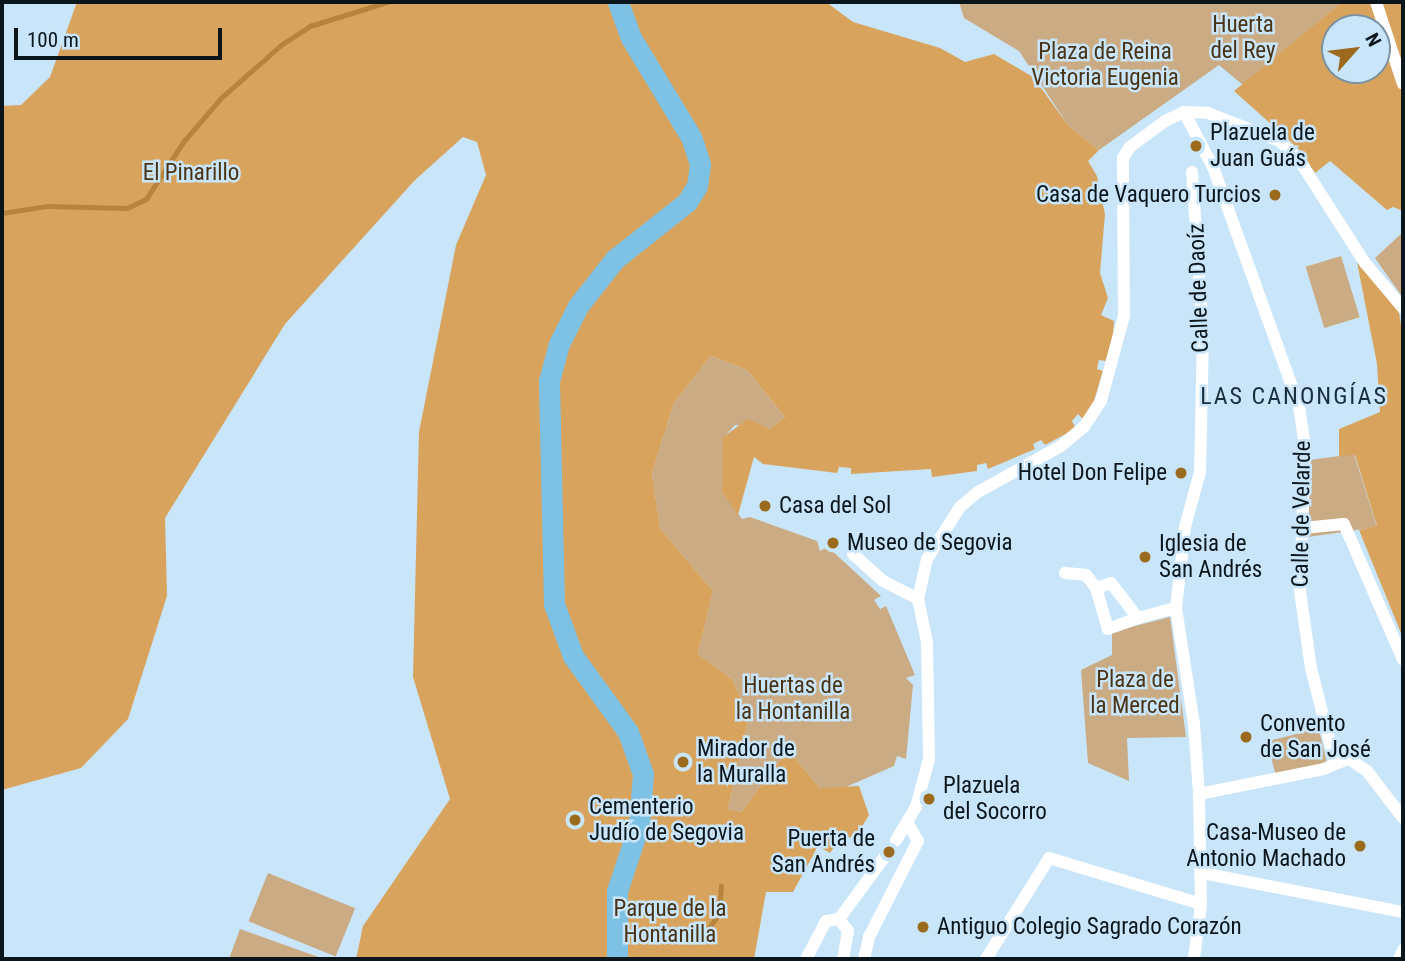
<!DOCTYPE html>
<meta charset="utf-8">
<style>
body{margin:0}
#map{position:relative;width:1405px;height:961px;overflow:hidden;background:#c9e5f9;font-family:"Roboto Condensed",sans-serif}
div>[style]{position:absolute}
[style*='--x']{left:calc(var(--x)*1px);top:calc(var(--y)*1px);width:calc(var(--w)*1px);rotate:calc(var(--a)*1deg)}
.green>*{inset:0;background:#caab83;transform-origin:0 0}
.forest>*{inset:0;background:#d8a45d}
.stream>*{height:4.5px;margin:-2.25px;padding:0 2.25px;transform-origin:2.25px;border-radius:2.25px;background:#b6843c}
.minor>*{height:12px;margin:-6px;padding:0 6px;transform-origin:6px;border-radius:6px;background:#fff}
.primary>*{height:21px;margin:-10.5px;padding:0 10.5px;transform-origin:10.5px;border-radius:10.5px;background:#7dc1e5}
.dots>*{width:19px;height:19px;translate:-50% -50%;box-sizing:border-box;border:4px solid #c9e5f9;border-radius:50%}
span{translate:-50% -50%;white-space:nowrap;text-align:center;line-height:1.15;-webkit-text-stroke:5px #c9e5f9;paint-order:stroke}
.park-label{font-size:23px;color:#493314}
.poi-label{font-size:23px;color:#0b151c}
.left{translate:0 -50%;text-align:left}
.right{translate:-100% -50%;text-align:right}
.street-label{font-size:23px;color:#0b151c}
.neighbourhood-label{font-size:24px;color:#182f3e;letter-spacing:2px}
.frame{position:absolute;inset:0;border:4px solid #0b151c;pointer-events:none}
.north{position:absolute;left:1321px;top:14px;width:70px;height:70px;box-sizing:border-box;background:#c9e5f9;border:2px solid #7d92a1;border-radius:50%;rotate:62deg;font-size:19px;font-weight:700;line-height:28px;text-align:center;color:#0b151c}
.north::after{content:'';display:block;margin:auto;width:24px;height:32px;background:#9b6a1d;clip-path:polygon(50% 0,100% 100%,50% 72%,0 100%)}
.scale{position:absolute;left:14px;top:28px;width:208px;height:32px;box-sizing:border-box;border:4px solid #0b151c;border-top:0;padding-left:9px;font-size:21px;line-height:24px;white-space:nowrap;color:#0b151c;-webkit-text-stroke:5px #c9e5f9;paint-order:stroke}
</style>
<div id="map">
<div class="green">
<i style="clip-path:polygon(959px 2px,1342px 2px,1243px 85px,1219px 65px,1099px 150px,1068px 125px,1019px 51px,964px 18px)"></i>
<i style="clip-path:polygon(1403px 232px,1403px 298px,1375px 258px)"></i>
<i style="left:1341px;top:256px;width:64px;height:37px;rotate:73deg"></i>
<i style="clip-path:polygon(711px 356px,747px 370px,785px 417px,769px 429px,735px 425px,724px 437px,722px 492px,742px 519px,750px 517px,817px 541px,820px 551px,828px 547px,881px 596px,874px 600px,880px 609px,886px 606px,915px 675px,906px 678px,913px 685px,906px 759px,897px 756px,894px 766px,839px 790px,820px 788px,788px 750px,741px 812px,728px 809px,749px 716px,732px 679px,698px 654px,713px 591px,660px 528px,652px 473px,674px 403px)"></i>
<i style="clip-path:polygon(1354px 454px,1377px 527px,1308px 537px,1310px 460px)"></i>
<i style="clip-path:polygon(1170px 617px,1186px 737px,1127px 738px,1129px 781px,1088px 763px,1081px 670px,1112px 655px,1112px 632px)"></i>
<i style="clip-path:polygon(1316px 718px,1327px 763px,1276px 776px,1268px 746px,1272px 740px,1309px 731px,1307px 720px)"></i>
<i style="left:268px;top:873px;width:94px;height:52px;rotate:22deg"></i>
<i style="clip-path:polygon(240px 929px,324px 959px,229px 959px)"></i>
</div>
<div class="forest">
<i style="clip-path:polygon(77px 2px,826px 2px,853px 22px,940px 48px,965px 62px,994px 54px,1033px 77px,1068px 125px,1099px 150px,1088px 161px,1097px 176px,1105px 214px,1100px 273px,1108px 298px,1101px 315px,1114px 321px,1113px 336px,1106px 361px,1099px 360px,1097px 369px,1103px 371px,1093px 404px,1083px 419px,1078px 414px,1072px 421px,1075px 427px,1069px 432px,1045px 445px,1041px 440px,1033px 444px,1035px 449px,988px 469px,986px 463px,977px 465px,977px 471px,932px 477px,931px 469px,851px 474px,851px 468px,839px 467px,837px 473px,763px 464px,754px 457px,738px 515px,722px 492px,723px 437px,748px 419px,769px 429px,785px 417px,747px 370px,711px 356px,674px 403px,652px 473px,660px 528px,713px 591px,698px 654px,732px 679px,749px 716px,728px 809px,741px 812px,788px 750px,820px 788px,859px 786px,869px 815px,857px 835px,838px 841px,830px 853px,818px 846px,793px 892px,766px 892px,754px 959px,356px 959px,363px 926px,450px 799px,413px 677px,419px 432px,456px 245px,486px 175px,477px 142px,463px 137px,415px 180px,285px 324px,165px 518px,167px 596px,128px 719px,81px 768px,2px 790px,2px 106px,21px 105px,50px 77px)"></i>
<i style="clip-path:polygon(evenodd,1342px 2px,1403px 2px,1403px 211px,1393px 207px,1387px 210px,1330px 161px,1315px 173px,1302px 152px,1234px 91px,1342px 2px,1335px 28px,1377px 28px,1377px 70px,1335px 70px,1335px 28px)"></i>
<i style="clip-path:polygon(1357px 262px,1398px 306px,1403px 338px,1403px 638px,1359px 530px,1377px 526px,1355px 455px,1339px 456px,1339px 429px,1380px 412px,1377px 364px)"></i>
</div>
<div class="stream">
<i style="--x:2;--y:213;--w:46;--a:-8.8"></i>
<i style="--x:47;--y:206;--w:80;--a:1.4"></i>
<i style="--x:127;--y:208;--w:21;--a:-25"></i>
<i style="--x:146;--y:199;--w:69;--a:-56.8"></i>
<i style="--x:184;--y:141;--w:55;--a:-49.4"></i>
<i style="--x:220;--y:99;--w:81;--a:-41.5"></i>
<i style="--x:281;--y:45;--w:35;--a:-33"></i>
<i style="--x:310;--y:26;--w:81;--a:-17.3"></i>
<i style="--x:708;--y:929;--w:19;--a:-54"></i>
<i style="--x:719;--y:914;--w:28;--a:-86"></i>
</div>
<div class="minor">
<i style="--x:1376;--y:2;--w:86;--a:71.8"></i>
<i style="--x:1184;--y:112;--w:62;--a:62.2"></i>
<i style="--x:1213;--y:167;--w:254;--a:70.2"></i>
<i style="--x:1299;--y:406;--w:40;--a:81.5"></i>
<i style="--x:1305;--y:446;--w:145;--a:92"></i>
<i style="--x:1300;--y:591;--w:78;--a:81.9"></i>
<i style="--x:1311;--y:668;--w:81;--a:75.8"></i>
<i style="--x:1331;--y:747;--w:43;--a:33.7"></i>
<i style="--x:1367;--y:771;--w:59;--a:52.5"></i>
<i style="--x:1192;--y:172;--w:161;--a:86.1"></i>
<i style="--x:1203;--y:333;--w:139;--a:91.2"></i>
<i style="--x:1200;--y:472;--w:57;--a:105.3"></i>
<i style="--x:1185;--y:527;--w:81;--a:96.3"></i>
<i style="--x:1176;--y:608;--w:117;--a:81.2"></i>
<i style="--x:1194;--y:724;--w:70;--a:85.9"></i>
<i style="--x:1199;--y:794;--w:110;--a:89"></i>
<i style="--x:1201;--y:904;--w:55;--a:97.3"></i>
<i style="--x:1303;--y:528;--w:41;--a:-5.6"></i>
<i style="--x:1344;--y:524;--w:148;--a:66.5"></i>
<i style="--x:853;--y:554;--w:40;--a:42"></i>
<i style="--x:883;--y:581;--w:39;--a:27"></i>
<i style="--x:918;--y:599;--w:44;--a:78.2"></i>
<i style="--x:927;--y:642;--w:117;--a:89"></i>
<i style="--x:929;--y:759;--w:50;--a:105.2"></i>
<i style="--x:916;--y:807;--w:39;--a:121"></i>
<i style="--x:1065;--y:573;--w:21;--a:5"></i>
<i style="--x:1086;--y:575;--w:16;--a:52"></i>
<i style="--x:918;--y:599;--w:41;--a:-77.3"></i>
<i style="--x:927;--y:559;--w:62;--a:-57.6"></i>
<i style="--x:960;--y:507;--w:23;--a:-40"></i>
<i style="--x:978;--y:492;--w:95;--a:-29"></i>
<i style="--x:1061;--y:446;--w:30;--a:-40"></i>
<i style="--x:1084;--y:427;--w:31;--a:-57"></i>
<i style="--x:1101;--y:401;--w:88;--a:-74.9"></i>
<i style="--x:1124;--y:316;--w:158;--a:-90.4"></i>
<i style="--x:1123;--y:158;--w:13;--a:-58"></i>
<i style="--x:1130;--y:147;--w:44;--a:-36.6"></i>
<i style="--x:1165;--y:121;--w:21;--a:-25"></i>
<i style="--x:1184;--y:112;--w:24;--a:2"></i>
<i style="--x:1208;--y:113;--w:77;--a:21.3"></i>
<i style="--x:1280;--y:141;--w:30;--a:46"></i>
<i style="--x:1301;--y:163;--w:119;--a:57.4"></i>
<i style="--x:1365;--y:263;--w:59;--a:49.8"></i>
<i style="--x:1138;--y:618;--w:32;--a:160"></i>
<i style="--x:1108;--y:629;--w:43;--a:-106.3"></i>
<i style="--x:1096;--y:588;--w:16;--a:-18"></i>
<i style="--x:1111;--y:583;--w:44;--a:52.4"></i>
<i style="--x:1138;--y:618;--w:39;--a:-15"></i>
<i style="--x:1199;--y:794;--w:127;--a:-11.3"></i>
<i style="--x:1324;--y:769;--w:23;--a:-23"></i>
<i style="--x:1202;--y:873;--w:205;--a:11"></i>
<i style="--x:839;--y:919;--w:79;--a:-53.7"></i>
<i style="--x:839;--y:919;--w:15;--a:53"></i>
<i style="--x:848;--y:931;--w:28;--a:100"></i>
<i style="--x:806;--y:959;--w:43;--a:-62.2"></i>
<i style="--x:826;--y:921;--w:13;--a:-9"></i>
<i style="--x:864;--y:959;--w:23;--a:-77"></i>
<i style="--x:869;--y:937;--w:108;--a:-63"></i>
<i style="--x:918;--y:841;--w:20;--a:-120"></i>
<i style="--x:986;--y:959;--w:119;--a:-58"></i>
<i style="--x:1049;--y:858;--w:159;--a:16.8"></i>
<i style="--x:1399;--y:959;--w:10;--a:-66"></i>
</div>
<div class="primary">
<i style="--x:617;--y:959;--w:68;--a:-90"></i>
<i style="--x:617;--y:891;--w:70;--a:-71.6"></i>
<i style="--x:639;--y:825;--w:51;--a:-85.5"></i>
<i style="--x:643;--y:774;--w:45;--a:-109.7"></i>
<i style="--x:628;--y:732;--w:94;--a:-125.9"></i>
<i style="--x:573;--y:656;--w:55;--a:-110.1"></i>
<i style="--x:554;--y:604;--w:223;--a:-91.3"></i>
<i style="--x:549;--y:381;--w:38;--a:-75"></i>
<i style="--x:559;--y:344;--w:42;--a:-63.4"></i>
<i style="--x:578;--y:306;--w:60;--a:-51.8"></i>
<i style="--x:615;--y:259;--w:92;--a:-38.4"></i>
<i style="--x:687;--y:202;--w:19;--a:-58"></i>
<i style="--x:697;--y:186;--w:22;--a:-82"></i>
<i style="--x:700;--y:164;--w:28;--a:-108"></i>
<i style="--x:691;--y:137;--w:116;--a:-121.2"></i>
<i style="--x:631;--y:38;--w:38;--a:-110"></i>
</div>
<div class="dots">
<i style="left:1196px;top:146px;background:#9b6a1d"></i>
<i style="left:1275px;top:195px;background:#9b6a1d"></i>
<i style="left:1181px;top:473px;background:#9b6a1d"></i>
<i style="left:765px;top:506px;background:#9b6a1d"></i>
<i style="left:833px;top:543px;background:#9b6a1d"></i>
<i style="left:1145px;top:557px;background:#9b6a1d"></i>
<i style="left:1246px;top:737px;background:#9b6a1d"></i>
<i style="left:683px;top:762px;background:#9b6a1d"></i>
<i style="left:929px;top:799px;background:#9b6a1d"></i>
<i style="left:575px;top:820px;background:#9b6a1d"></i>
<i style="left:1360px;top:846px;background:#9b6a1d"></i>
<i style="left:889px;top:852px;background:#9b6a1d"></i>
<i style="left:923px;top:927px;background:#9b6a1d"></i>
</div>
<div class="park-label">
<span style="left:1243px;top:38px">Huerta<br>del Rey</span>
<span style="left:1105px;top:65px">Plaza de Reina<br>Victoria Eugenia</span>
<span style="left:191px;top:173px">El Pinarillo</span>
<span style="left:1135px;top:693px">Plaza de<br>la Merced</span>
<span style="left:793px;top:699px">Huertas de<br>la Hontanilla</span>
<span style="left:670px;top:922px">Parque de la<br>Hontanilla</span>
</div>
<div class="poi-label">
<span class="left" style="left:1210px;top:146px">Plazuela de<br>Juan Guás</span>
<span class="right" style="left:1261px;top:195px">Casa de Vaquero Turcios</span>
<span class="right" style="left:1167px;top:473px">Hotel Don Felipe</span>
<span class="left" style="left:779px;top:506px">Casa del Sol</span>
<span class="left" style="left:847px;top:543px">Museo de Segovia</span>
<span class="left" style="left:1159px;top:557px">Iglesia de<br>San Andrés</span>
<span class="left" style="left:1260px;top:737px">Convento<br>de San José</span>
<span class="left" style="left:697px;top:762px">Mirador de<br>la Muralla</span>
<span class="left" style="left:943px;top:799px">Plazuela<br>del Socorro</span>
<span class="left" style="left:589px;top:820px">Cementerio<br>Judío de Segovia</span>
<span class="right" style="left:1346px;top:846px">Casa-Museo de<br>Antonio Machado</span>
<span class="right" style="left:875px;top:852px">Puerta de<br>San Andrés</span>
<span class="left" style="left:937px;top:927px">Antiguo Colegio Sagrado Corazón</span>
</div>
<div class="street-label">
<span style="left:1199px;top:288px;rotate:-92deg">Calle de Daoíz</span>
<span style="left:1302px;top:514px;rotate:-89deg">Calle de Velarde</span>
</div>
<div class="neighbourhood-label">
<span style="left:1294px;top:397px">LAS CANONGÍAS</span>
</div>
<div class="frame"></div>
<div class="north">N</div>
<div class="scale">100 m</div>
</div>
